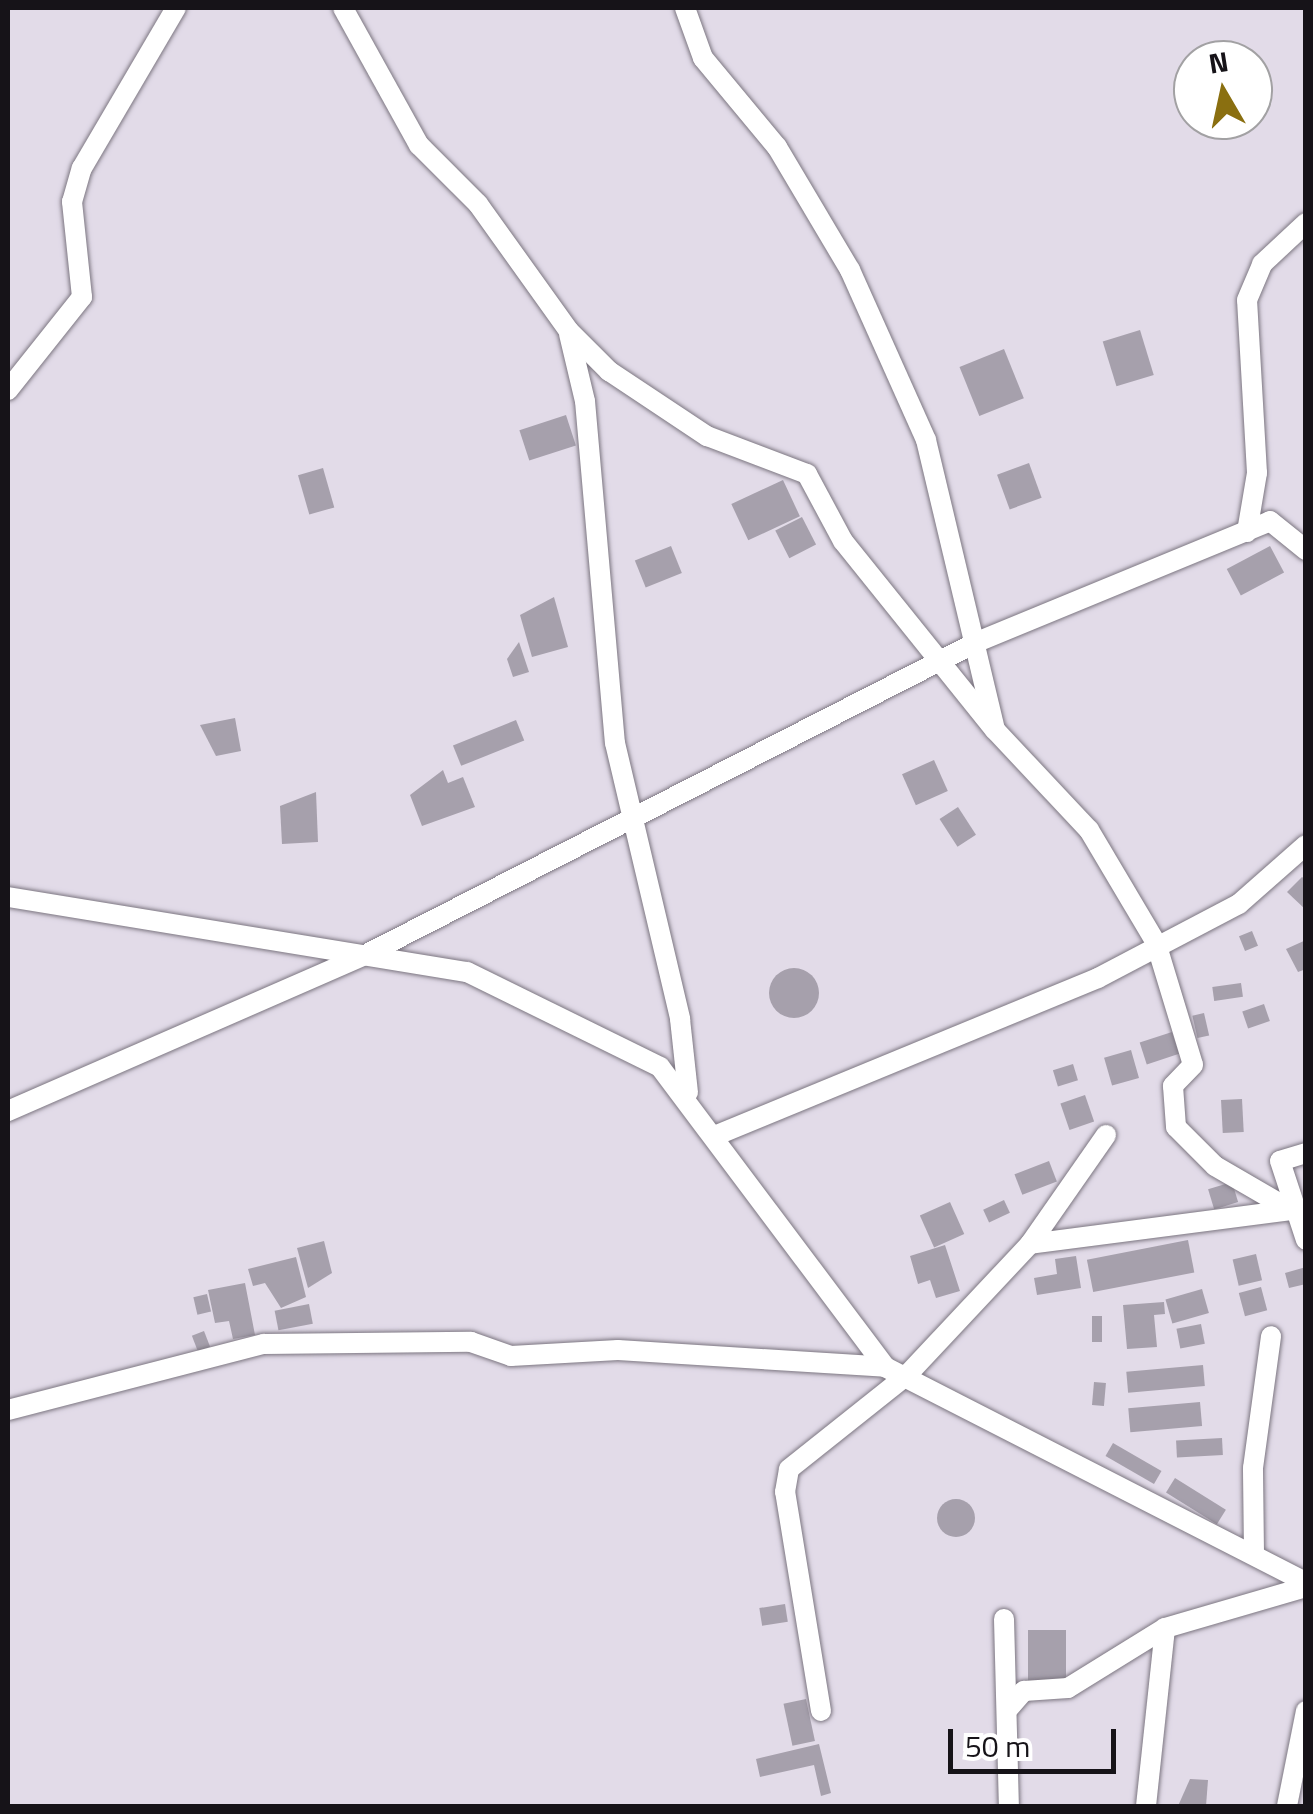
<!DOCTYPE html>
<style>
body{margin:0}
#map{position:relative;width:1313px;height:1814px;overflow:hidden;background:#e2dbe8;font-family:"Titillium Web",sans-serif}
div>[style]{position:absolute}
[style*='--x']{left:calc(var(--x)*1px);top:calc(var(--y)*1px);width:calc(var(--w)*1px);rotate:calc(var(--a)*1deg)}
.building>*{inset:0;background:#a6a0ac;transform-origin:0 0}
.round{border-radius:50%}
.roads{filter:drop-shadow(0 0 2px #7c7681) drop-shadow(0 0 2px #7c7681)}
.street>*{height:20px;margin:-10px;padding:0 10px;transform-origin:10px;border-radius:10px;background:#fff}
span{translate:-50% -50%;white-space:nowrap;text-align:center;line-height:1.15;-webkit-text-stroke:9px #fff;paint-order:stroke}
.frame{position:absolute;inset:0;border:10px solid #161318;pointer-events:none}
.north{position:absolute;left:1173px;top:40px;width:100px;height:100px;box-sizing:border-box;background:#fff;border:2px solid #a2a1a3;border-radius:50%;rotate:351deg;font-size:28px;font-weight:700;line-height:40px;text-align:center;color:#161318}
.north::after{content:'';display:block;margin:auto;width:35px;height:45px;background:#8a6f10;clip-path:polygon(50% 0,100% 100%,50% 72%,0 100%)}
.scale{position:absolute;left:948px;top:1729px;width:168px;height:45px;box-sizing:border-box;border:5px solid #161318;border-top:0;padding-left:12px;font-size:30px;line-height:35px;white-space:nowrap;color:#161318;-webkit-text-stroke:8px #fff;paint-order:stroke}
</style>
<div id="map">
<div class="building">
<i style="left:1140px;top:330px;width:47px;height:39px;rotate:73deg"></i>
<i style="left:1004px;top:349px;width:53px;height:48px;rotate:68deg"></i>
<i style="left:566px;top:415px;width:32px;height:49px;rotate:72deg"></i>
<i style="left:1029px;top:463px;width:37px;height:34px;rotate:70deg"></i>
<i style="left:323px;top:468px;width:41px;height:26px;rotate:74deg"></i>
<i style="left:783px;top:480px;width:40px;height:57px;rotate:65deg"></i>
<i style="left:802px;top:517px;width:31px;height:30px;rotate:63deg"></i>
<i style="left:671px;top:546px;width:29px;height:39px;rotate:68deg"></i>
<i style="left:1270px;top:546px;width:30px;height:49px;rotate:62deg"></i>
<i style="clip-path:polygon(554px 597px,568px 647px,532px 657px,520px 615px)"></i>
<i style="clip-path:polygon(519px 642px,529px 672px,513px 677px,507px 659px)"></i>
<i style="clip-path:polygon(235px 718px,241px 751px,216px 756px,200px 725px)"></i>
<i style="left:516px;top:720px;width:22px;height:68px;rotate:68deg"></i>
<i style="left:934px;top:760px;width:34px;height:35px;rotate:66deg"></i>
<i style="clip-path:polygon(443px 770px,448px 783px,463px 777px,475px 807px,422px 826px,410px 795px)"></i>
<i style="clip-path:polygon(316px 792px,318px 842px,282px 844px,280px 806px)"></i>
<i style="left:958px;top:807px;width:33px;height:22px;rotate:57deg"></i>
<i style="clip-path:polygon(1302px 877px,1306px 880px,1306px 910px,1287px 892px)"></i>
<i style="left:1252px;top:931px;width:16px;height:14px;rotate:68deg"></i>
<i style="clip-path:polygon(1306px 940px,1306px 969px,1298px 972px,1286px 949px)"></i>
<i class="round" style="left:769px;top:968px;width:50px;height:50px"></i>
<i style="left:1241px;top:983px;width:14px;height:29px;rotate:82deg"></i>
<i style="left:1264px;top:1004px;width:18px;height:23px;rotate:71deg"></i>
<i style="left:1204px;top:1013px;width:23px;height:12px;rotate:77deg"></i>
<i style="left:1172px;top:1032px;width:23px;height:34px;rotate:72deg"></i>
<i style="left:1131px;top:1050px;width:29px;height:28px;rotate:74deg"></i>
<i style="left:1073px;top:1064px;width:17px;height:21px;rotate:73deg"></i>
<i style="left:1085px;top:1095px;width:28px;height:26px;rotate:71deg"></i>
<i style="left:1242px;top:1099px;width:33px;height:21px;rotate:87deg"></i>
<i style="left:1049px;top:1161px;width:22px;height:37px;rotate:69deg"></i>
<i style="left:1232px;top:1182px;width:21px;height:25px;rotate:73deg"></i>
<i style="left:1004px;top:1200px;width:14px;height:23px;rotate:65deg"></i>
<i style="left:950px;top:1202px;width:35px;height:33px;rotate:66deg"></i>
<i style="left:1188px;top:1240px;width:33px;height:103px;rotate:79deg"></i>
<i style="clip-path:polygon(324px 1241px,332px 1273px,308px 1288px,297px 1248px)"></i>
<i style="clip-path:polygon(945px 1245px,960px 1291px,936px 1298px,930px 1280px,918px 1284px,910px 1256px)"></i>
<i style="left:1256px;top:1254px;width:27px;height:24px;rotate:77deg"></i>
<i style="clip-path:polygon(1076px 1256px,1081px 1288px,1037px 1295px,1034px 1278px,1057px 1274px,1055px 1259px)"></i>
<i style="clip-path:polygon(296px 1257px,306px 1297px,281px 1308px,265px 1283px,253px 1286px,248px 1269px)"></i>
<i style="clip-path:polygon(1306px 1267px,1306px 1284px,1289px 1288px,1285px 1273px)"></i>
<i style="clip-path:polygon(245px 1283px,255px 1335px,233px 1339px,229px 1321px,215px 1323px,208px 1290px)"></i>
<i style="left:1261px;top:1287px;width:24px;height:23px;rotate:75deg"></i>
<i style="left:1202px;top:1289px;width:25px;height:38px;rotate:74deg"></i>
<i style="left:207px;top:1294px;width:18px;height:14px;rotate:77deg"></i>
<i style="clip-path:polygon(1164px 1302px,1165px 1314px,1154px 1315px,1157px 1347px,1127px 1349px,1123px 1305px)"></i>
<i style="left:309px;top:1304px;width:20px;height:35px;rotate:79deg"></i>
<i style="left:1092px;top:1316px;width:10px;height:26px"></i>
<i style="left:1201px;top:1324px;width:20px;height:25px;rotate:79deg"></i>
<i style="left:204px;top:1331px;width:17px;height:13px;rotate:69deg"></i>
<i style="left:1203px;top:1365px;width:21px;height:77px;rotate:85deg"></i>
<i style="left:1094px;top:1382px;width:12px;height:23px;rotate:5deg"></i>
<i style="left:1200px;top:1402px;width:24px;height:72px;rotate:85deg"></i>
<i style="left:1222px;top:1438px;width:17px;height:46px;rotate:87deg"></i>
<i style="left:1113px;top:1443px;width:56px;height:15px;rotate:30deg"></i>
<i style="left:1175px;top:1478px;width:60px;height:17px;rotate:32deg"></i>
<i class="round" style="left:937px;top:1499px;width:38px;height:38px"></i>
<i style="left:785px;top:1604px;width:18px;height:26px;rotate:81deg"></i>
<i style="left:1028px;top:1630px;width:38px;height:52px"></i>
<i style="left:806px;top:1699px;width:43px;height:23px;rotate:78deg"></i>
<i style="clip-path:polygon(819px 1744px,831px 1793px,821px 1796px,814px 1765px,760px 1777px,756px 1759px)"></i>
<i style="clip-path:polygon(1190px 1779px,1208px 1780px,1206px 1806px,1178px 1806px)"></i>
</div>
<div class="roads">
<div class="street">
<i style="--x:343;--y:8;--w:157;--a:61"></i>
<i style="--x:419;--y:145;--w:83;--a:45"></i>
<i style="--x:478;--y:204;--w:156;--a:54.4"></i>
<i style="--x:569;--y:331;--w:57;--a:45"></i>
<i style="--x:609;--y:371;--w:118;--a:33.6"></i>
<i style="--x:707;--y:436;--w:107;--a:20.8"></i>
<i style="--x:807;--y:474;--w:76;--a:61.8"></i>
<i style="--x:843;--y:541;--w:241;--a:51.2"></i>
<i style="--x:685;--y:8;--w:53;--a:70.2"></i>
<i style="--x:703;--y:58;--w:116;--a:50.3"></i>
<i style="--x:777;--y:147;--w:143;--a:59.3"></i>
<i style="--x:850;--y:270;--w:186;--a:65.9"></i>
<i style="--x:926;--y:440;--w:298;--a:76.6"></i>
<i style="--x:995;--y:730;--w:137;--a:46.8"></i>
<i style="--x:1089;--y:830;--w:131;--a:59.3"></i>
<i style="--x:1156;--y:943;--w:127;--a:73.1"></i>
<i style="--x:1193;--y:1065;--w:29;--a:134"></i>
<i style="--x:1173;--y:1086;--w:41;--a:85.8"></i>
<i style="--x:1176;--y:1127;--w:55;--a:45"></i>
<i style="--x:1215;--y:1166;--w:88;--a:30.1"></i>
<i style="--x:1291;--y:1210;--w:263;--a:172.6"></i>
<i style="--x:569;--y:334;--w:69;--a:76.6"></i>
<i style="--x:585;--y:401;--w:343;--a:85"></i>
<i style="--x:615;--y:743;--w:284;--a:76.7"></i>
<i style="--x:680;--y:1019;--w:74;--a:83.8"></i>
<i style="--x:8;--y:390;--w:119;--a:-51.5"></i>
<i style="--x:82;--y:297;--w:96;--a:-96"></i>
<i style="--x:72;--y:202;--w:35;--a:-74"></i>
<i style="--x:82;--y:168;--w:186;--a:-59.6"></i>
<i style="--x:1247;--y:532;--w:60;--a:-80.4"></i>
<i style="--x:1257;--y:473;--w:173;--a:-93.3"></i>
<i style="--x:1247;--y:300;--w:39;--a:-67"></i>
<i style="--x:1262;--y:264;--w:60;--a:-43"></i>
<i style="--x:8;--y:897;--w:465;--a:9.3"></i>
<i style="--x:467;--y:972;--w:215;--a:26.2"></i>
<i style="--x:660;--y:1067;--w:375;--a:53.1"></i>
<i style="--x:8;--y:1111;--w:390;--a:-23.6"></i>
<i style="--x:365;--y:955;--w:687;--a:-27.09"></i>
<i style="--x:977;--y:642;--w:317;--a:-22.4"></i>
<i style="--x:1270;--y:521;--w:46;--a:38.9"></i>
<i style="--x:717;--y:1135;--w:412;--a:-22.4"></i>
<i style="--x:1098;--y:978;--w:159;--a:-27.7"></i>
<i style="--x:1239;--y:904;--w:89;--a:-41.4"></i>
<i style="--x:1306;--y:1153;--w:27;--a:163"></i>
<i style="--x:1280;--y:1161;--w:83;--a:71.8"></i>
<i style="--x:8;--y:1410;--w:264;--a:-14.5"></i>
<i style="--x:264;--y:1344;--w:207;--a:-0.6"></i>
<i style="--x:471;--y:1342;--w:42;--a:19.3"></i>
<i style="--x:511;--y:1356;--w:107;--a:-3.2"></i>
<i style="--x:618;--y:1350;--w:268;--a:3.6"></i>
<i style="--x:885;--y:1367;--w:473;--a:27.1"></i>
<i style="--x:1254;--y:1553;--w:85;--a:-90.7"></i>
<i style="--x:1253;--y:1468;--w:133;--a:-82.2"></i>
<i style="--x:1004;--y:1619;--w:187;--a:88.5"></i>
<i style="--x:1009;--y:1708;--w:23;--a:-49"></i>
<i style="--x:1024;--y:1691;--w:44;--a:-3.9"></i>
<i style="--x:1068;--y:1688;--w:114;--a:-31.7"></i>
<i style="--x:1165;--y:1628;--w:147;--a:-16.2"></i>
<i style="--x:821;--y:1711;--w:222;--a:-99.3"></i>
<i style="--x:785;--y:1492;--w:23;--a:-80"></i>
<i style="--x:789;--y:1469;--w:151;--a:-38.5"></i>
<i style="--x:907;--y:1375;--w:180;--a:-46.8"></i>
<i style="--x:1030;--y:1244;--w:133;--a:-55.1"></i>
<i style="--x:1146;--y:1806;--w:179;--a:-83.9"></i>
<i style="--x:1287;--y:1806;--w:97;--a:-78.7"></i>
</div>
</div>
<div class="frame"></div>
<div class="north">N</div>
<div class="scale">50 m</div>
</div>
